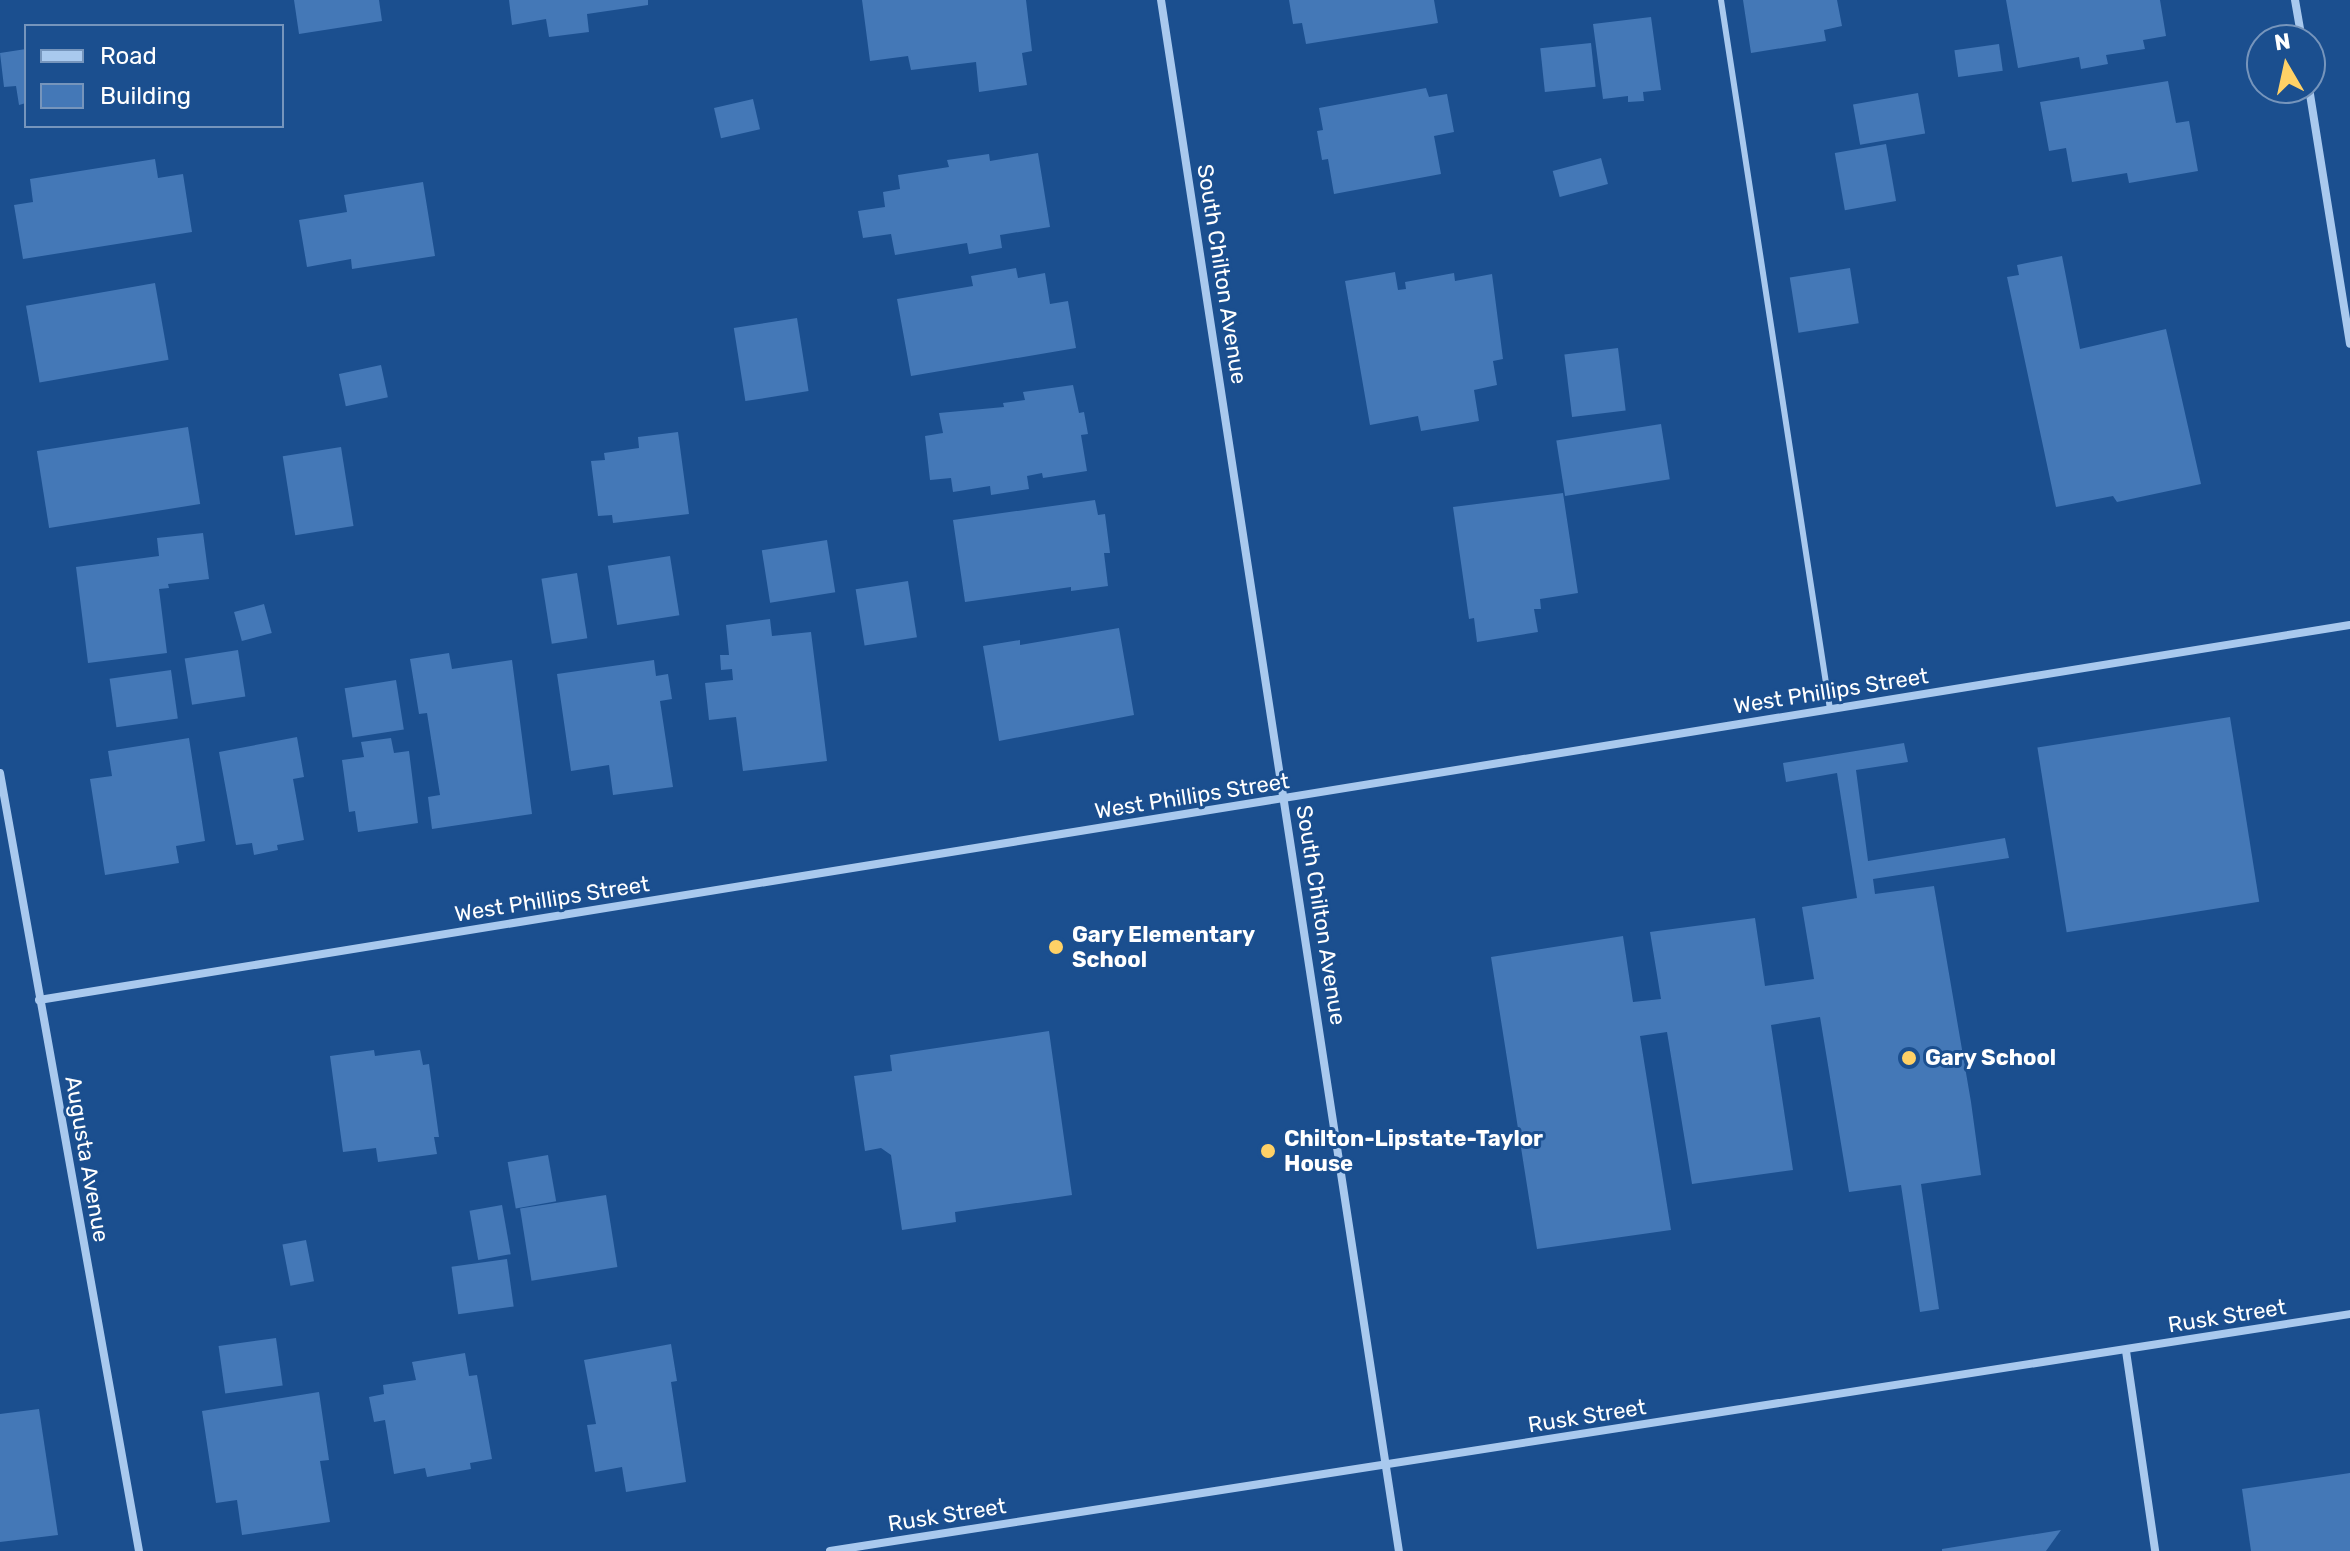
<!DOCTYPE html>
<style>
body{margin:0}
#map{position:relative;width:2350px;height:1551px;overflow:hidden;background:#1b4f8f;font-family:Rubik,sans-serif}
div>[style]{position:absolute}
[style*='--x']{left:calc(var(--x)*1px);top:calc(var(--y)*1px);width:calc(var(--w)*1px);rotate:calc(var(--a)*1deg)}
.building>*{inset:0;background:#4478b7;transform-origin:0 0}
.service>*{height:6px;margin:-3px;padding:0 3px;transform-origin:3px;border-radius:3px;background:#a9c9ee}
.minor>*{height:8px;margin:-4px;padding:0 4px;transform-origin:4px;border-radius:4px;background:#a9c9ee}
.dots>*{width:22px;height:22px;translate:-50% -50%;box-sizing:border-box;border:4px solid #1b4f8f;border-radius:50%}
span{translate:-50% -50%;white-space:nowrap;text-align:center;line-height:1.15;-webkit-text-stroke:6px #1b4f8f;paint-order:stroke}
.street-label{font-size:22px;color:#fff}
.poi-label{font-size:22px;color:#fff;font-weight:700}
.left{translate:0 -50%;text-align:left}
.legend{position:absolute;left:24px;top:24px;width:260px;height:104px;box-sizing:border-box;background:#1b4f8f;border:2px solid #7695bc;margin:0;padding:10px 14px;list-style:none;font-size:24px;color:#fff}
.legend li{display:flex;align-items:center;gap:16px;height:40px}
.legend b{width:40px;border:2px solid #7695bc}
.north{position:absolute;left:2246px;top:24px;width:80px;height:80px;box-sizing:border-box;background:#1b4f8f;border:2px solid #7695bc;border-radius:50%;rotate:351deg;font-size:22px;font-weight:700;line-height:32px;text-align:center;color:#fff}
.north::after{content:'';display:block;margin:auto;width:28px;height:36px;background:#ffd166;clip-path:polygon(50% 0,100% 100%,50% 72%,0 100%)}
</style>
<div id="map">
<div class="building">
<i style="clip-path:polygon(294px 0,379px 0,382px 21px,299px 34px)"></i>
<i style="clip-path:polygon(509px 0,648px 0,648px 5px,587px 14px,589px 32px,549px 37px,546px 19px,512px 25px)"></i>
<i style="clip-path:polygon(862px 0,1026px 0,1032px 51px,1022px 53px,1027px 85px,979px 92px,976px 62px,911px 70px,908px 56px,870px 61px)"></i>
<i style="clip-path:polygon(1289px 0,1434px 0,1438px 23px,1306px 44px,1302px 23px,1293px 24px)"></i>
<i style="clip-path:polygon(1743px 0,1837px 0,1842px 26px,1824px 30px,1826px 41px,1751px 53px)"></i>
<i style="clip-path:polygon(2006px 0,2160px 0,2166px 36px,2143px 40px,2145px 49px,2106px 55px,2108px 64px,2081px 69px,2079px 57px,2018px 68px)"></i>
<i style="clip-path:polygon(1651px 17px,1661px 90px,1643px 92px,1644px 101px,1628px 102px,1628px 96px,1603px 99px,1593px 24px)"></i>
<i style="left:1591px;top:43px;width:44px;height:51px;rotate:84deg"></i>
<i style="left:1999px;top:44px;width:27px;height:45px;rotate:82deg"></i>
<i style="clip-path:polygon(26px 49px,26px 103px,19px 105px,16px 86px,4px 87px,0 53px)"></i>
<i style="clip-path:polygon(2168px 81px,2176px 123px,2189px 121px,2198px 171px,2129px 183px,2127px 173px,2072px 182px,2066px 148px,2049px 151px,2040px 102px)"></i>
<i style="clip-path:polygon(1426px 88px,1429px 97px,1447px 94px,1454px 132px,1434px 136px,1441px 174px,1334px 194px,1328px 159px,1322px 160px,1317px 131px,1323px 130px,1319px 108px)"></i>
<i style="left:1918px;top:93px;width:41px;height:66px;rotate:80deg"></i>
<i style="left:753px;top:99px;width:31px;height:40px;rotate:77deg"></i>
<i style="left:1886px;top:144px;width:58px;height:52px;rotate:80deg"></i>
<i style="clip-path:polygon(1038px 153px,1050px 227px,1000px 235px,1002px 248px,969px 254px,967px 243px,895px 255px,891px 234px,863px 238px,858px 211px,885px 207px,883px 192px,900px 189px,898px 175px,949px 167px,947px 160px,989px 154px,990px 161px)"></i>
<i style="left:1601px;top:158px;width:27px;height:50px;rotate:75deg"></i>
<i style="clip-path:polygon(155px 159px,158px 178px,183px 174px,192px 232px,23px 259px,14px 205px,33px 202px,30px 179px)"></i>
<i style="clip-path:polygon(423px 182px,435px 256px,352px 269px,351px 259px,307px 267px,299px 220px,347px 212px,344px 195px)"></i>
<i style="clip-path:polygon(2062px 256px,2080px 349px,2166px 329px,2201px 484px,2117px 502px,2113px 496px,2056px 507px,2007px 277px,2019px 275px,2017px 265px)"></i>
<i style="clip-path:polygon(1016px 268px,1018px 278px,1045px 273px,1050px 304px,1068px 301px,1076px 348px,911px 376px,897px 299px,973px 286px,971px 276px)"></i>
<i style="left:1850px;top:268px;width:56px;height:61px;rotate:81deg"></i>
<i style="clip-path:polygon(1395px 272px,1398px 290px,1406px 289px,1405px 282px,1454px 273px,1455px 281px,1492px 274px,1503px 359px,1493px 361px,1497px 385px,1474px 390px,1479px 421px,1421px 431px,1418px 416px,1370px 425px,1345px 281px)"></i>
<i style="left:155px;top:283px;width:78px;height:131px;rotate:80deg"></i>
<i style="left:797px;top:318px;width:74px;height:64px;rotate:81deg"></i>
<i style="left:1618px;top:348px;width:63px;height:54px;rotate:83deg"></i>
<i style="left:381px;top:365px;width:33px;height:43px;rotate:78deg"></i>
<i style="clip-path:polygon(1073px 385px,1079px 413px,1084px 412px,1088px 434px,1081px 435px,1087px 471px,1043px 478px,1042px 473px,1027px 476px,1029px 489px,991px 495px,990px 486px,953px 492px,951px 478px,930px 480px,925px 436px,943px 433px,939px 413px,1004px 407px,1003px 403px,1025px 400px,1023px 392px)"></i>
<i style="left:1661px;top:424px;width:56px;height:106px;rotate:81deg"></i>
<i style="left:188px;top:427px;width:78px;height:153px;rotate:81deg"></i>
<i style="clip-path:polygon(678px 432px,689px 514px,613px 523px,612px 515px,598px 516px,591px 461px,605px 460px,604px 453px,639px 448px,638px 437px)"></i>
<i style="left:341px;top:447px;width:80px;height:59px;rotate:81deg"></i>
<i style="clip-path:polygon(1563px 493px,1578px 593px,1540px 599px,1541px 609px,1534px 609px,1538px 632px,1477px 642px,1474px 618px,1469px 619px,1453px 507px)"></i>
<i style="clip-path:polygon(1095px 500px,1098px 515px,1105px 514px,1110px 553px,1104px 553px,1108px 586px,1071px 591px,1071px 587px,965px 602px,953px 520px)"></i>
<i style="clip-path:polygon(203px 533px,209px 579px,168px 584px,169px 588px,159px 589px,167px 653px,88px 663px,76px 567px,159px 556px,157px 538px)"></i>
<i style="left:827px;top:540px;width:53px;height:66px;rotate:81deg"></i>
<i style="left:670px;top:556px;width:60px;height:63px;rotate:81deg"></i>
<i style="left:577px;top:573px;width:66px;height:36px;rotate:81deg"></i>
<i style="left:908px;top:581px;width:57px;height:53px;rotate:81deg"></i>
<i style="left:264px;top:604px;width:30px;height:31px;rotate:75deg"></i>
<i style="clip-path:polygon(770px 619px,772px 636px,811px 632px,827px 761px,743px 771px,736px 717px,709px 720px,705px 683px,733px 680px,732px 669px,721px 670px,720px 655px,729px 655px,726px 625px)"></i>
<i style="clip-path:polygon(1119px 628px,1134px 715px,999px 741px,983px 646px,1020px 640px,1020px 645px)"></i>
<i style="left:238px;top:650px;width:47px;height:54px;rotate:81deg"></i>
<i style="clip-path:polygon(449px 653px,452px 669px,512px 660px,532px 814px,432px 829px,428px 797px,440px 795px,427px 713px,419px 714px,410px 659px)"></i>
<i style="clip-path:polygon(654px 660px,656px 676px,668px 674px,672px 699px,660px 701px,673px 787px,613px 795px,609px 765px,571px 771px,557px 674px)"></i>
<i style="left:171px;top:670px;width:49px;height:62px;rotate:82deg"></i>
<i style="left:396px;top:680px;width:50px;height:52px;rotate:81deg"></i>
<i style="left:2230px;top:717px;width:187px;height:195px;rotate:81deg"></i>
<i style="clip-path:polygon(297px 737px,304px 777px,293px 779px,304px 840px,277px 845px,278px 850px,254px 855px,252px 843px,236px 845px,219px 752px)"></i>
<i style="clip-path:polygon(189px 738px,205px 841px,176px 846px,179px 863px,105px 875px,90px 779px,112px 776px,108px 751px)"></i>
<i style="clip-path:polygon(391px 738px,394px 753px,409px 751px,418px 823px,358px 832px,355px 811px,349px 812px,342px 760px,364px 757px,361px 742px)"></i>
<i style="clip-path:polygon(1904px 743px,1908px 762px,1856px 770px,1868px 861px,2005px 838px,2009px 858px,1873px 879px,1875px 894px,1934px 886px,1971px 1102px,1981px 1175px,1921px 1184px,1939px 1309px,1920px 1312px,1901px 1185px,1849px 1192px,1820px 1017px,1771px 1025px,1793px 1170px,1692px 1184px,1667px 1032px,1640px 1036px,1671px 1230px,1537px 1249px,1491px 957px,1623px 936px,1633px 1002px,1661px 999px,1650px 932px,1755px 918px,1765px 986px,1814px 979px,1802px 907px,1857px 898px,1837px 773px,1786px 782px,1783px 763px)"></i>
<i style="clip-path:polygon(1049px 1031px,1072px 1195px,955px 1212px,956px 1222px,902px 1230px,891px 1155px,881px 1148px,865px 1151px,854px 1076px,892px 1071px,890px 1055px)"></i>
<i style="clip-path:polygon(374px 1050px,375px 1056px,420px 1050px,423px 1065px,429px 1064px,439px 1137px,434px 1137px,437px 1154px,378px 1162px,376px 1148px,343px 1152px,330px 1056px)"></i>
<i style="left:548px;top:1155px;width:47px;height:41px;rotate:80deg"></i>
<i style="left:606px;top:1195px;width:73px;height:87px;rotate:81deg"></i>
<i style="left:502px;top:1205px;width:50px;height:33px;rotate:80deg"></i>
<i style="left:306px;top:1240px;width:42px;height:24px;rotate:79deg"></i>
<i style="left:507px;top:1259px;width:48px;height:56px;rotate:82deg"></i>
<i style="left:276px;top:1338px;width:48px;height:58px;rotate:82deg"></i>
<i style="clip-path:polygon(671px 1344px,677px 1381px,671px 1382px,686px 1482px,626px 1492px,622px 1467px,595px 1472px,587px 1425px,596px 1424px,584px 1360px)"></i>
<i style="clip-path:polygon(465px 1353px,469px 1376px,477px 1375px,492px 1459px,470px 1463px,471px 1469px,427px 1477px,425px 1468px,394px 1474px,385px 1420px,374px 1422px,369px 1397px,384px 1394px,383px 1385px,416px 1380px,412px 1362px)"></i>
<i style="clip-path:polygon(319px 1392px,329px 1460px,320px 1461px,330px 1522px,242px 1535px,237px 1500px,216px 1503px,202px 1411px)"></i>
<i style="clip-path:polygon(39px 1409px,58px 1535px,0 1542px,0 1414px)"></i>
<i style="clip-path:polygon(2350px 1473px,2350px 1551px,2251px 1551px,2242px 1489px)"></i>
<i style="clip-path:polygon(2061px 1530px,2046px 1551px,1942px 1551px,1942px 1549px)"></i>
</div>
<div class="service">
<i style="--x:1721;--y:0;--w:717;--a:81.26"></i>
</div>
<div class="minor">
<i style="--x:1161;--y:0;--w:1569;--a:81.28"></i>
<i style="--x:2295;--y:0;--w:41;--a:80.1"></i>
<i style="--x:2309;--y:88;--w:259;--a:80.9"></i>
<i style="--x:0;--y:773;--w:790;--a:79.87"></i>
<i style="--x:39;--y:1000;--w:2341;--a:-9.22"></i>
<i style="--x:2126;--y:1351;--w:202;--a:81.7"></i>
<i style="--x:830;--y:1551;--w:1538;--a:-8.86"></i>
</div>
<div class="dots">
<i style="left:1056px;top:947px;background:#ffd166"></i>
<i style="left:1909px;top:1058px;background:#ffd166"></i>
<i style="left:1268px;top:1151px;background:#ffd166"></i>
</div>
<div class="street-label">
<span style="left:1222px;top:274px;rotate:81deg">South Chilton Avenue</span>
<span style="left:1831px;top:691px;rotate:-9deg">West Phillips Street</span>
<span style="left:1192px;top:796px;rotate:-9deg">West Phillips Street</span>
<span style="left:552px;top:899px;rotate:-9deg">West Phillips Street</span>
<span style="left:1321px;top:915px;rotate:81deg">South Chilton Avenue</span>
<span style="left:87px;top:1159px;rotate:80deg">Augusta Avenue</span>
<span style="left:2227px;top:1316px;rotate:-9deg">Rusk Street</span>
<span style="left:1587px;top:1416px;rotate:-9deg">Rusk Street</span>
<span style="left:947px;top:1515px;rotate:-9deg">Rusk Street</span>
</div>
<div class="poi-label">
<span class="left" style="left:1072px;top:947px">Gary Elementary<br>School</span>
<span class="left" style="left:1925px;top:1058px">Gary School</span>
<span class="left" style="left:1284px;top:1151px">Chilton-Lipstate-Taylor<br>House</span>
</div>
<ul class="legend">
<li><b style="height:10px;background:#a9c9ee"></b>Road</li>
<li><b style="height:22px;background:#4478b7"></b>Building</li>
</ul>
<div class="north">N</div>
</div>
